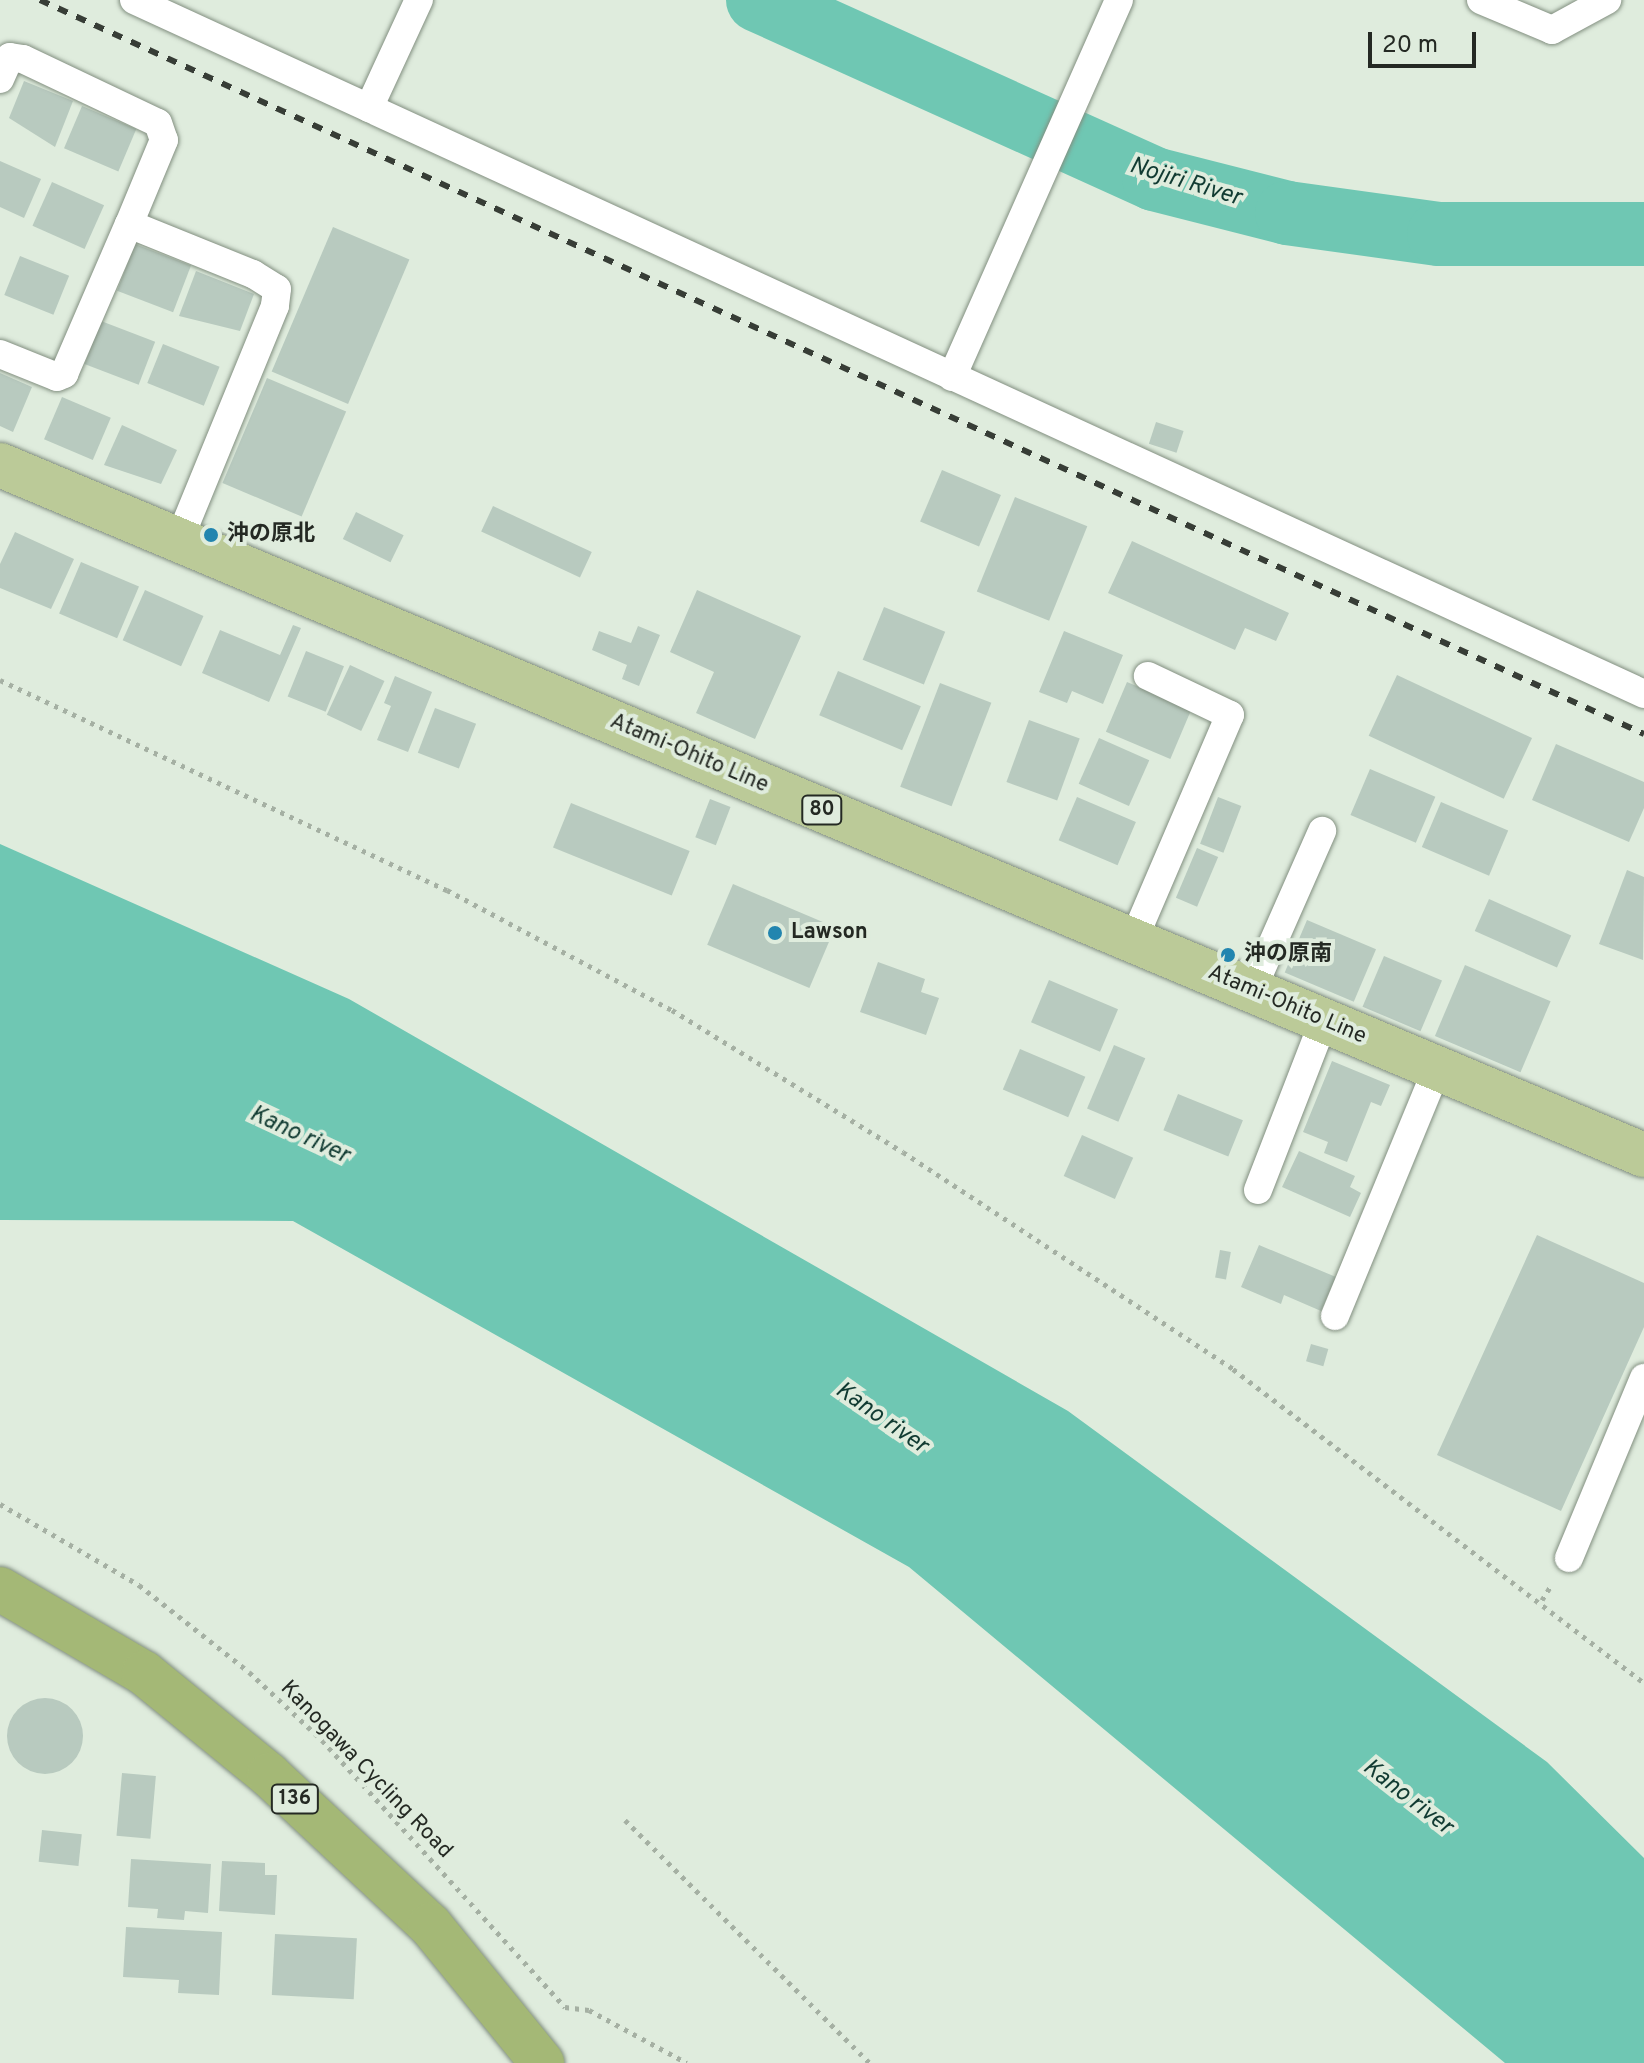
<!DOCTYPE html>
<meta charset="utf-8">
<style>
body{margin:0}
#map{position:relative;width:1644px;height:2063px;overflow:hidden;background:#dfecdd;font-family:Overpass,"Noto Sans JP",sans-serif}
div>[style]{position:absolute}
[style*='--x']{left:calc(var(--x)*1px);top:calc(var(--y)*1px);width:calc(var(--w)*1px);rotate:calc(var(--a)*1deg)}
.water>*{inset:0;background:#6fc7b3}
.river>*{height:64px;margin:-32px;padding:0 32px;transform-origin:32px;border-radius:32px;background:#6fc7b3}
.building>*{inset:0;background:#b8cabf;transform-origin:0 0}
.round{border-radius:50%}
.path>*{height:5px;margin-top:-2.5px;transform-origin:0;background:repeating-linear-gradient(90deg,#a5b0a3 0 4px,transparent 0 10px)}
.roads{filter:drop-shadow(0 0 2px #828f80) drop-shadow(0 0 2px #828f80)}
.minor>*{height:28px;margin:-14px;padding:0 14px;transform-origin:14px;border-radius:14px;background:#fff}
.primary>*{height:44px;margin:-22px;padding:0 22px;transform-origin:22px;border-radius:22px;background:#bbca98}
.trunk>*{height:44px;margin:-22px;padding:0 22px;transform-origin:22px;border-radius:22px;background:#a4b876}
.rail>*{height:6px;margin-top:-3px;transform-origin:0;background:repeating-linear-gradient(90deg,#373d36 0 10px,transparent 0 20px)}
.dots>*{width:22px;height:22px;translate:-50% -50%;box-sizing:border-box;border:4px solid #dfecdd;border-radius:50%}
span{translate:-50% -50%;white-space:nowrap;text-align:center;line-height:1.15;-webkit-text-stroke:8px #dfecdd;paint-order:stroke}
.shield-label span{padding:2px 6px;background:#dfecdd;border:2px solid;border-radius:6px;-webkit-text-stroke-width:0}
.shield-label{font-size:20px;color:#242923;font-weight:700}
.poi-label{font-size:22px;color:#242923;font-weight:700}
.left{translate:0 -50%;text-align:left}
.street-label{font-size:22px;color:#242923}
.water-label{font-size:24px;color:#113b32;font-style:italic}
.scale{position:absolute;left:1368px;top:32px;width:108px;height:36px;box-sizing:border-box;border:4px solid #242923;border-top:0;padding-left:10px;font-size:24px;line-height:28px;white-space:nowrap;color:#242923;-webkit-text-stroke:6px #dfecdd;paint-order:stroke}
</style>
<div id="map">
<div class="water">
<i style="clip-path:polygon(0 844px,349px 999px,1068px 1411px,1547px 1762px,1644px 1858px,1644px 2063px,1505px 2063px,909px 1567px,293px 1221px,0 1220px)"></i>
</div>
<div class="river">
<i style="--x:758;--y:0;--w:435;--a:24.3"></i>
<i style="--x:1154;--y:179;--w:137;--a:14.3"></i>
<i style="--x:1287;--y:213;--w:153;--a:7.9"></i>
<i style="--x:1439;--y:234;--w:205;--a:0"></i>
</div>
<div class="building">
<i style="clip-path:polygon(24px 81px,73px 101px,55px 147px,9px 118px)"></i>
<i style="left:82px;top:106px;width:59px;height:46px;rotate:23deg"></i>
<i style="clip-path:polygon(0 161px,41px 179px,24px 218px,0 207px)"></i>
<i style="left:52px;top:182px;width:57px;height:48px;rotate:24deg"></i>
<i style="left:333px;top:227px;width:83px;height:157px;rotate:23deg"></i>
<i style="left:135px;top:244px;width:60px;height:50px;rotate:21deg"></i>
<i style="left:20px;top:256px;width:53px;height:42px;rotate:22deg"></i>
<i style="clip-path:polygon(196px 271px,254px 294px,240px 331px,179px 316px)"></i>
<i style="left:101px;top:321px;width:58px;height:46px;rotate:21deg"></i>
<i style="left:163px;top:344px;width:61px;height:42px;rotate:22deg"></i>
<i style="clip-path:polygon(0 373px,32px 387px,13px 432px,0 426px)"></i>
<i style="left:267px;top:378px;width:86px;height:114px;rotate:23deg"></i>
<i style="left:62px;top:397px;width:53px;height:46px;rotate:23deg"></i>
<i style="left:1156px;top:422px;width:29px;height:23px;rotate:18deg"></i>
<i style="clip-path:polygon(122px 425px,177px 450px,161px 484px,104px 465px)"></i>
<i style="left:942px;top:470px;width:64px;height:56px;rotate:23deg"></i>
<i style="left:1015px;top:497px;width:78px;height:102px;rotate:22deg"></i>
<i style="left:493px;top:506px;width:109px;height:28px;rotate:25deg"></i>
<i style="left:356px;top:512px;width:53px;height:30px;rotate:26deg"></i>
<i style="clip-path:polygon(15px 532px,74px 559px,51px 609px,0 588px,0 564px)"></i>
<i style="clip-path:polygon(1132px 541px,1289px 613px,1276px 641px,1245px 628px,1235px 650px,1108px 593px)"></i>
<i style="left:81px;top:562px;width:63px;height:56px;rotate:23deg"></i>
<i style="left:145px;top:590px;width:64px;height:55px;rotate:24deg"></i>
<i style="clip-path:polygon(697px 590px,801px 636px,755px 739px,696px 713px,714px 672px,670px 652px)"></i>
<i style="left:884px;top:607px;width:66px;height:57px;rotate:22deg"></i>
<i style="clip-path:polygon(293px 625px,301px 628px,269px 702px,202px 673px,220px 630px,280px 655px)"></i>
<i style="clip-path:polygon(638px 626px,660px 635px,639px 686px,622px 679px,627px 665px,592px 650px,599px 631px,631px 643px)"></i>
<i style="clip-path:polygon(1064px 631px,1123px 655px,1103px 704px,1072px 691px,1067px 703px,1039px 692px)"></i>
<i style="left:306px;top:651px;width:41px;height:49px;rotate:22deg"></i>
<i style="left:350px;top:665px;width:38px;height:55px;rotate:25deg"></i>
<i style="left:838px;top:671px;width:90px;height:48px;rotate:23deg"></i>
<i style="left:1397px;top:675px;width:149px;height:67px;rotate:25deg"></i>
<i style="clip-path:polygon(395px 676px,432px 692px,408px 752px,377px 740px,391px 706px,384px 703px)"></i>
<i style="left:1127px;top:682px;width:70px;height:54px;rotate:23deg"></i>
<i style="left:940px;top:683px;width:55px;height:111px;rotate:21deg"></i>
<i style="left:435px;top:708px;width:44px;height:48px;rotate:21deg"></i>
<i style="left:1029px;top:720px;width:54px;height:66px;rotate:20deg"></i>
<i style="left:1099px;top:738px;width:55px;height:50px;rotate:24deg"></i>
<i style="clip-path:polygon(1556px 744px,1644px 782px,1644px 808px,1629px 842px,1532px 800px)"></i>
<i style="left:1370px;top:769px;width:71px;height:50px;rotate:23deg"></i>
<i style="left:1077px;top:797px;width:64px;height:47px;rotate:23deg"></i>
<i style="left:1218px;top:797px;width:25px;height:50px;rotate:21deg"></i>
<i style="left:710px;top:799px;width:22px;height:41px;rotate:21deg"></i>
<i style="left:1441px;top:802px;width:73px;height:49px;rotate:23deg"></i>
<i style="left:571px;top:803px;width:128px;height:48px;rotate:22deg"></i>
<i style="left:1197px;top:848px;width:23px;height:54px;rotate:23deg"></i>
<i style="clip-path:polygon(1627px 870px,1644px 877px,1643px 960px,1599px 944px)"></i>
<i style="left:733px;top:884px;width:111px;height:66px;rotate:23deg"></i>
<i style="left:1489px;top:899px;width:90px;height:35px;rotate:24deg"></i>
<i style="left:1307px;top:920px;width:75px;height:57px;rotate:23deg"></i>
<i style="left:1384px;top:956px;width:63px;height:55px;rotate:23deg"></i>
<i style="clip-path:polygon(878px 962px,925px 979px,921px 992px,939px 998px,926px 1035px,860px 1012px)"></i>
<i style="left:1465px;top:965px;width:93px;height:77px;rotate:23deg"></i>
<i style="left:1049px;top:980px;width:75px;height:46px;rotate:23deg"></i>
<i style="left:1114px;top:1045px;width:34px;height:69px;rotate:23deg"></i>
<i style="left:1020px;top:1049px;width:71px;height:44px;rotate:23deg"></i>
<i style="clip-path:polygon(1332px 1061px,1390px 1085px,1381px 1106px,1371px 1102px,1347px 1162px,1324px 1153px,1328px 1142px,1303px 1132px)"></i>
<i style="left:1178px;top:1094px;width:70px;height:39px;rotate:22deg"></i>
<i style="left:1082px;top:1135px;width:56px;height:45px;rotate:24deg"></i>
<i style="clip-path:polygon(1299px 1151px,1355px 1176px,1350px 1187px,1361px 1193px,1350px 1217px,1282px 1187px)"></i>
<i style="clip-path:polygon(1537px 1235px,1644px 1283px,1644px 1327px,1561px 1511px,1437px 1455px)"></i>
<i style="clip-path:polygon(1259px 1245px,1336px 1277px,1321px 1311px,1284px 1295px,1281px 1304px,1241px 1287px)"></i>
<i style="left:1220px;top:1250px;width:11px;height:28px;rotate:10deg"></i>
<i style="left:1311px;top:1344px;width:18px;height:18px;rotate:16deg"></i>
<i class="round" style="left:7px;top:1698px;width:76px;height:76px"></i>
<i style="left:122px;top:1773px;width:34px;height:63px;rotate:5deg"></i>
<i style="left:42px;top:1830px;width:40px;height:32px;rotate:6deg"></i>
<i style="clip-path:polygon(131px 1859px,211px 1864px,208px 1913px,185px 1911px,184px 1920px,157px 1918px,158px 1909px,128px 1907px)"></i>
<i style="clip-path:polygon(222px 1861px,265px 1863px,265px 1875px,277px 1875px,275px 1915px,219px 1911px)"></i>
<i style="clip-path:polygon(126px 1927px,222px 1932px,219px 1995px,178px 1993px,179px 1980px,123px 1977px)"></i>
<i style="left:275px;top:1934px;width:82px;height:61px;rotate:3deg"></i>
</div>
<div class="path">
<i style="--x:0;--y:680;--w:494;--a:25.2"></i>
<i style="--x:447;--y:890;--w:255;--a:28.1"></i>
<i style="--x:672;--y:1010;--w:271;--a:31.6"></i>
<i style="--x:903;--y:1152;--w:395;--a:33.3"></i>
<i style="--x:1233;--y:1369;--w:517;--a:37.38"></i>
<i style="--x:0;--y:1504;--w:161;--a:30.2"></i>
<i style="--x:139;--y:1585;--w:140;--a:38.3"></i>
<i style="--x:249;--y:1672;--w:100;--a:43"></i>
<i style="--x:322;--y:1740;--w:361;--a:47.7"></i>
<i style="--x:565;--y:2007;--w:24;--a:7"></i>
<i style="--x:589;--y:2010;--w:111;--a:28.4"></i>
<i style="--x:1542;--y:1600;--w:19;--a:-58"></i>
<i style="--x:625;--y:1820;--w:345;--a:44.8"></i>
</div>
<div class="roads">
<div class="minor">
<i style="--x:134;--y:0;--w:1662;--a:24.68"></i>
<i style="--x:1481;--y:0;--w:77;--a:22.9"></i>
<i style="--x:1552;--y:30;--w:63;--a:-28.6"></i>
<i style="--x:0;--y:79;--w:24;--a:-66"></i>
<i style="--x:10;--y:57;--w:13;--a:9"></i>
<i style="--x:23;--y:59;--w:149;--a:25.4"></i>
<i style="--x:158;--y:123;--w:18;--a:71"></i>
<i style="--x:164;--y:140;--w:91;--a:112.6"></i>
<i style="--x:129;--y:224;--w:134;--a:22"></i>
<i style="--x:253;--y:274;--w:28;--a:32"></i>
<i style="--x:277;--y:289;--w:17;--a:97"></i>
<i style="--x:275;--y:306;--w:253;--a:112.3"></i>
<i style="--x:369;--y:108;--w:119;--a:-65.2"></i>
<i style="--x:0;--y:354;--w:61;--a:22"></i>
<i style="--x:57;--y:377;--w:8;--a:-23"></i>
<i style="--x:64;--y:374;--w:163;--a:-66.6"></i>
<i style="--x:952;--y:377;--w:412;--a:-66.1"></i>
<i style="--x:1133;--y:941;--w:246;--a:-66.8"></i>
<i style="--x:1230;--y:715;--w:91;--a:-154.6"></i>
<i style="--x:1252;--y:990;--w:174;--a:-66.2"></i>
<i style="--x:1258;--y:1190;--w:182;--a:-68.8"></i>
<i style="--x:1335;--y:1316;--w:268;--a:-67.6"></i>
<i style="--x:1569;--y:1558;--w:195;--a:-67.4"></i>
</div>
<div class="primary">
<i style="--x:0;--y:465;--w:1783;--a:22.77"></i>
</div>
<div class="trunk">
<i style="--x:0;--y:1589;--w:167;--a:30.3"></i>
<i style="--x:144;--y:1673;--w:161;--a:39.2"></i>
<i style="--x:269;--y:1775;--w:220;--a:43"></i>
<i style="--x:430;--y:1925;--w:178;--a:50.9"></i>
</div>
</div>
<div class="rail">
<i style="--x:40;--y:0;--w:1764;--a:24.59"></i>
</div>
<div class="dots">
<i style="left:211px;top:535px;background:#2285af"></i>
<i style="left:775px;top:933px;background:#2285af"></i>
<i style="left:1228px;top:955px;background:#2285af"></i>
</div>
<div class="shield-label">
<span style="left:822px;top:810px">80</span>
<span style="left:295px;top:1799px">136</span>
</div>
<div class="poi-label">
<span class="left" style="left:227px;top:535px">沖の原北</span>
<span class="left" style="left:791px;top:933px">Lawson</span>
<span class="left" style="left:1244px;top:955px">沖の原南</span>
</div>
<div class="street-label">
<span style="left:689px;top:754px;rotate:23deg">Atami-Ohito Line</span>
<span style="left:1287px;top:1005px;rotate:23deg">Atami-Ohito Line</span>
<span style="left:366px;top:1770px;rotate:46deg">Kanogawa Cycling Road</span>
</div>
<div class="water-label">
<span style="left:1185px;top:183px;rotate:17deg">Nojiri River</span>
<span style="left:299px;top:1136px;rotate:25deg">Kano river</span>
<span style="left:881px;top:1419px;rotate:35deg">Kano river</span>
<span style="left:1407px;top:1798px;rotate:38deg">Kano river</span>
</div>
<div class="scale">20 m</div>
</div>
